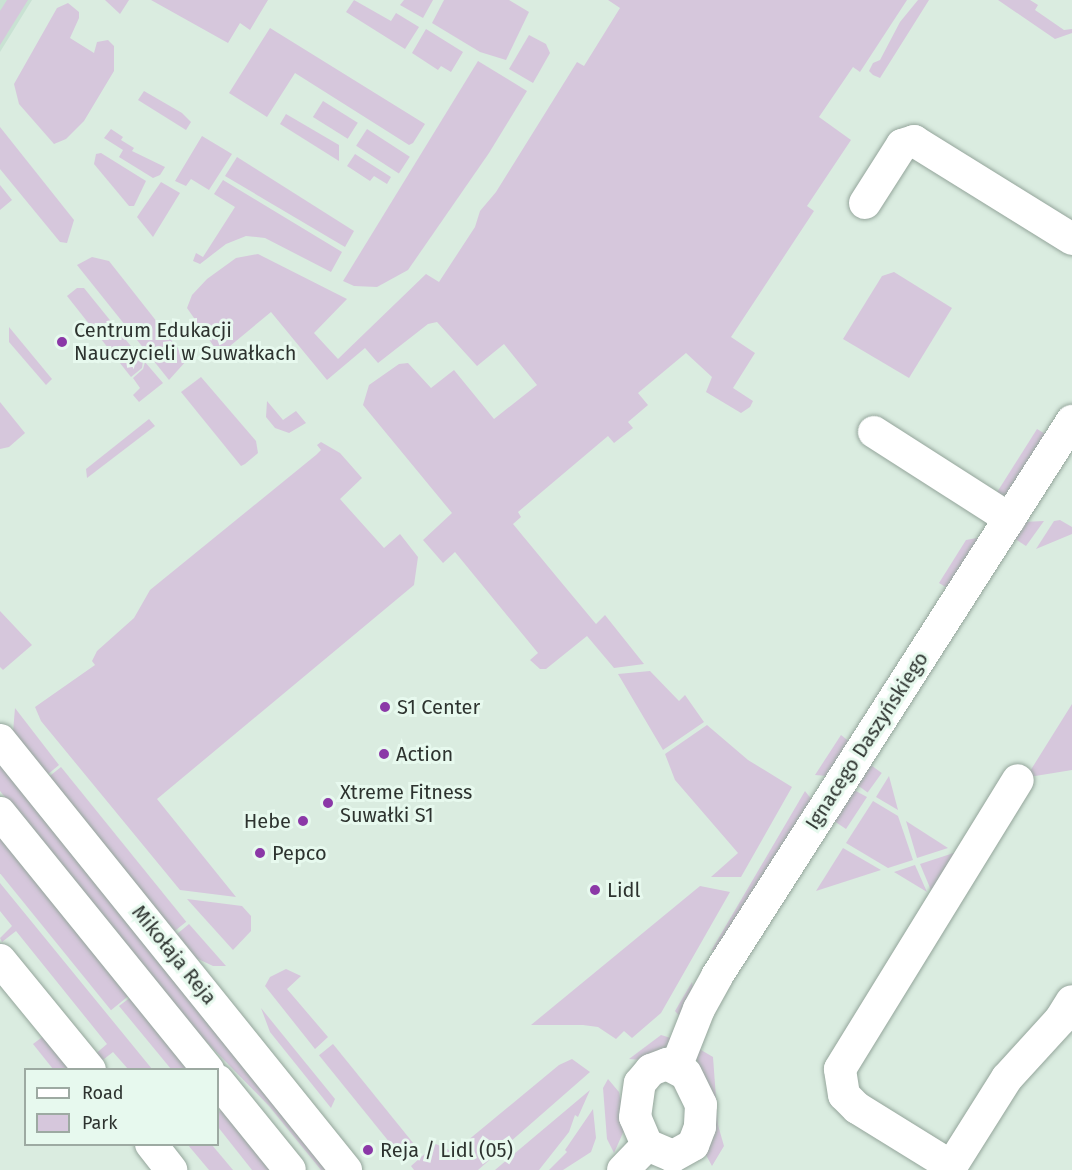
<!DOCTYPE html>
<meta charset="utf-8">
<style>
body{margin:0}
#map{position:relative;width:1072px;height:1170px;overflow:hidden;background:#daece0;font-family:"Fira Sans",sans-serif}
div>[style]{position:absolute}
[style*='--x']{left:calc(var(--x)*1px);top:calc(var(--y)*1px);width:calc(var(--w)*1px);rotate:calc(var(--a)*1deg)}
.built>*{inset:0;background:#c9e2d3}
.green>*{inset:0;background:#d6c7dc;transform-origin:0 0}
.roads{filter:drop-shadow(0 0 2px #94a59b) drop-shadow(0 0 2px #94a59b)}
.minor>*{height:32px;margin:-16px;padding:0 16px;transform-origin:16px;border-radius:16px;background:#fff}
.dots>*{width:16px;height:16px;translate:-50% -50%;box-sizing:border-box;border:3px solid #e7f9ee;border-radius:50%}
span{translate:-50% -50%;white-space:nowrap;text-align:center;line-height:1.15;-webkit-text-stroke:6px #e7f9ee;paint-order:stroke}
.poi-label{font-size:20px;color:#2d332f}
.left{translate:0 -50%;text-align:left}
.right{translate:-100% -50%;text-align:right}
.street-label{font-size:20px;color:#2d332f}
.legend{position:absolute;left:24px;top:1068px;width:195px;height:78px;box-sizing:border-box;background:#e7f9ee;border:2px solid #9daaa2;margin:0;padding:8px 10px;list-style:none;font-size:18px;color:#2d332f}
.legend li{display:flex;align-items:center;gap:12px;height:30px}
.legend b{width:30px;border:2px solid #9daaa2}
</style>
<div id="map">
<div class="built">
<i style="clip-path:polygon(0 0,32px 0,0 52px)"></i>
</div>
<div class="green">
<i style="clip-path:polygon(7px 0,28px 0,0 45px,0 11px)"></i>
<i style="clip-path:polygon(105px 0,129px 0,120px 14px)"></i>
<i style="clip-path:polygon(151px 0,268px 0,250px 30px,240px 23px,228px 43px)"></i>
<i style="clip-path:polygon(354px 0,391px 21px,396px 13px,419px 27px,405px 49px,346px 12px)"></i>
<i style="clip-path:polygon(404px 0,433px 0,423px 18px,400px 5px)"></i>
<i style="clip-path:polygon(444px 0,509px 0,529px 12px,506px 60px,480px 52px,432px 23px)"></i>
<i style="clip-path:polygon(608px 0,907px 0,860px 72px,853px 67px,819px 117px,851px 140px,807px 206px,814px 211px,731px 337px,755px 353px,733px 388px,753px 401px,750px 407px,741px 413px,706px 392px,712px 377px,686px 353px,638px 393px,648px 405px,628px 422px,633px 428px,614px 443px,608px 436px,518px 512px,521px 517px,513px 524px,556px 576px,596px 624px,605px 615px,644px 664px,614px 668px,587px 636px,546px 669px,540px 669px,530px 660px,538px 653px,455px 552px,443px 563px,423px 540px,452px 513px,363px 405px,369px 385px,399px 364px,408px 363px,431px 388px,454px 370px,494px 419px,537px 385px,504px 344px,477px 366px,437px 322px,428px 324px,378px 363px,365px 348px,327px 380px,271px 312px,230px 346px,215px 348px,187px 308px,192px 295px,207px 279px,236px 258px,258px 254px,347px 299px,314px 333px,338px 359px,426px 274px,439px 282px,475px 227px,480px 211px,496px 192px,577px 62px,584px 66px,620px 8px)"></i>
<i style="clip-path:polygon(918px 0,929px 0,880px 78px,873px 75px,869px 71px,873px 63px,880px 60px,900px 22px)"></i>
<i style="clip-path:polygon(998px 0,1030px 0,1038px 5px,1035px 10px,1064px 30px,1072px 29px,1072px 33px,1055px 39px)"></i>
<i style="clip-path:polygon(68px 3px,79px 12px,79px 18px,70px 38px,94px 53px,97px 42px,108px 40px,114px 46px,114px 71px,84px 121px,66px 139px,54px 144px,19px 104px,14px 84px,57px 8px)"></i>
<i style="clip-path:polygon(270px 28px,425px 124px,413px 143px,409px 145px,295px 73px,267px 117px,229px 93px)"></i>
<i style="clip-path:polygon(426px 29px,463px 52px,451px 72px,441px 66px,438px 70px,412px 53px)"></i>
<i style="clip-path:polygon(529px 35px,546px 44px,550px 53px,533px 83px,509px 69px)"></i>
<i style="clip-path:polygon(478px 61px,527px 91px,489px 153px,408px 270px,377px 287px,354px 286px,343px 281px)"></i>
<i style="clip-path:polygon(144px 91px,182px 113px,191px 122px,186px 130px,138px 100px)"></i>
<i style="left:323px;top:101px;width:41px;height:19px;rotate:32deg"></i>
<i style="clip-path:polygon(286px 114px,339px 145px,339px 161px,280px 124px)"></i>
<i style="clip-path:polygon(0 127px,74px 220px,67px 243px,60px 242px,0 169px)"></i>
<i style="clip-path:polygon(111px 129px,123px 137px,121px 140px,134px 148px,132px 151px,165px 167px,160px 175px,153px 178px,119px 157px,123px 150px,104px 138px)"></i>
<i style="left:367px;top:129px;width:51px;height:20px;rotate:33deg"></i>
<i style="clip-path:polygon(202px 136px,232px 154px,209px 190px,191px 179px,186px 186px,175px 181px)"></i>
<i style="clip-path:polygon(101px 153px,146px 181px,134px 206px,129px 206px,94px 164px,96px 154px)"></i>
<i style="clip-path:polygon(355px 154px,391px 177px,387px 184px,374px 176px,370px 181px,347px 166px)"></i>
<i style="clip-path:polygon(237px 157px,354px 231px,345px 247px,225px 176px)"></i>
<i style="clip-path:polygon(223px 180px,342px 252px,331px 272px,265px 238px,246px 236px,226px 244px,200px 264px,193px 261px,196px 253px,203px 257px,235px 207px,214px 194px)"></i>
<i style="clip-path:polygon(161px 182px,180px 193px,153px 237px,137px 217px)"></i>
<i style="clip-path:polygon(0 185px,12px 200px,0 210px)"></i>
<i style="clip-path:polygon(92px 257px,109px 261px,187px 360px,169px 380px,77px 265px)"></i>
<i style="clip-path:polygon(894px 272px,952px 308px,909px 378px,843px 339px,882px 276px)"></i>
<i style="clip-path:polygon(77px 288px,84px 288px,143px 361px,142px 368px,131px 377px,67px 296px)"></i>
<i style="clip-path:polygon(9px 327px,52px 379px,46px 385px,9px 342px)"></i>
<i style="clip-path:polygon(145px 362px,163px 383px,139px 402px,133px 395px,140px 388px,133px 378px,143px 369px)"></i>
<i style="clip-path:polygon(201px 377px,256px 441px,258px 453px,245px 464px,241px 466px,181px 392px)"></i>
<i style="clip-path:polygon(267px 401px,283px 420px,296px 411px,306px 423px,289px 433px,275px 428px,266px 417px)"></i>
<i style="clip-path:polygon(0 402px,25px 433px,9px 447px,0 449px)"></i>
<i style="clip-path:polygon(149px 419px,155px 426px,87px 478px,86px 469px)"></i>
<i style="clip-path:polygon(1037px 429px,1047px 435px,1005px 498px,994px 497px)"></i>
<i style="clip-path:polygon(321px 442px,340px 453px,362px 478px,340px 499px,384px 548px,400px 534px,418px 557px,414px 585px,157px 799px,236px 897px,180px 890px,41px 721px,35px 707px,95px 665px,92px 661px,97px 651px,134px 618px,150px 590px,316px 455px,321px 450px,317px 445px)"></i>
<i style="clip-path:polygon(1060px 520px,1072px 527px,1072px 534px,1036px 549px,1054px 521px)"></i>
<i style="clip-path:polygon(1044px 521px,1026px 546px,1012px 537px,1022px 522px)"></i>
<i style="clip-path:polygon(977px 538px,984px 542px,949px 589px,939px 583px,966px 540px)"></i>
<i style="clip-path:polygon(0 611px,32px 645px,3px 670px,0 667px)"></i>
<i style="clip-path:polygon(650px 671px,679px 701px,685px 695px,704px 722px,663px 750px,618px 674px)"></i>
<i style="clip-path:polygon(1072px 704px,1072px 770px,1029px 777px,1027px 776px)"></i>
<i style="clip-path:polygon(15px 708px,59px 765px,47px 775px,13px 732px)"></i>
<i style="clip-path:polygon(707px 725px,748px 760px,792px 787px,741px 877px,711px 877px,738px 853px,675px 780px,665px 754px)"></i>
<i style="clip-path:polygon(841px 735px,851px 743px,827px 776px,815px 775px)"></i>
<i style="clip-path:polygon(0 760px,332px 1170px,321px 1170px,269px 1106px,192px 1027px,63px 869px,0 791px)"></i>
<i style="left:868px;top:763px;width:17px;height:24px;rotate:36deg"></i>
<i style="left:61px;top:767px;width:199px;height:16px;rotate:51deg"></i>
<i style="clip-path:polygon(889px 776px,898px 810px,876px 797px)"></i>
<i style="clip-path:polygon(852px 789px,867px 797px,846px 829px,834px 821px)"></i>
<i style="clip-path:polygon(805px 791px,812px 800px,717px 949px,711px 951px)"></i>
<i style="clip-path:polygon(873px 801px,898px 816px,913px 860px,888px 868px,846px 843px)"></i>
<i style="clip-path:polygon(906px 821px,948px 848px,917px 858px)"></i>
<i style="left:0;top:835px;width:206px;height:24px;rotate:51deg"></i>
<i style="clip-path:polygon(843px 848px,881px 870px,816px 891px)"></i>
<i style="clip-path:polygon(969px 848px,933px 895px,920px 864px)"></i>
<i style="clip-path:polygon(915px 865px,927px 892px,894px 872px)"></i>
<i style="clip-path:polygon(0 883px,152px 1069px,128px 1069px,113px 1052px,99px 1063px,93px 1056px,107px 1044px,16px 931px,2px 942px,0 938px,12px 926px,0 911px)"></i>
<i style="clip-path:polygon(700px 886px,730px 892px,661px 1013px,632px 1038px,624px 1031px,616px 1039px,598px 1027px,583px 1025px,531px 1025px)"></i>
<i style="clip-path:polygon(187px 899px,242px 906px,251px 916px,251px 931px,233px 950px)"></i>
<i style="clip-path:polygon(189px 924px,226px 966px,213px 966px,196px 958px,177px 934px)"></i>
<i style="clip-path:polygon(286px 969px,301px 976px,287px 989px,328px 1037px,315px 1049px,265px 986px,270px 977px)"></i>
<i style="clip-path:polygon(692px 982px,693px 988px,682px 1019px,675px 1011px)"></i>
<i style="clip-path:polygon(131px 997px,190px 1069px,171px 1069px,119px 1006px)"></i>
<i style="clip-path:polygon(261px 1008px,335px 1099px,331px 1108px,270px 1032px)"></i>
<i style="clip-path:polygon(45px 1035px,72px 1070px,53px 1069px,33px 1044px)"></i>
<i style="clip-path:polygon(661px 1035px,674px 1039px,666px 1050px,643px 1060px,629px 1059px)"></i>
<i style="left:333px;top:1044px;width:127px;height:18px;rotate:51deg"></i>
<i style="clip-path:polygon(696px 1047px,713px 1057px,718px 1125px,724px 1146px,712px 1166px,706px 1155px)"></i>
<i style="clip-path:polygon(572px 1059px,590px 1072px,478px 1170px,414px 1170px,411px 1166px,436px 1144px,449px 1150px,461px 1146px,559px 1065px)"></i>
<i style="clip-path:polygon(608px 1079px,619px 1092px,626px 1126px,614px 1153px,607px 1139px,603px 1088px)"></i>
<i style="clip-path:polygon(590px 1090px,578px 1117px,575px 1115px,569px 1132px,539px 1170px,495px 1170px)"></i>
<i style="clip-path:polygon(222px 1109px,272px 1170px,252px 1170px,218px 1127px,218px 1113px)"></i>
<i style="clip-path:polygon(593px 1109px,596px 1138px,591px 1152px,563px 1170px,549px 1170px,567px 1152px,565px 1150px)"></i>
<i style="clip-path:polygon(188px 1145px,212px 1145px,233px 1170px,209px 1170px)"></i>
</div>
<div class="roads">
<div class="minor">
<i style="--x:865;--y:203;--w:69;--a:-57.5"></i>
<i style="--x:902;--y:145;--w:13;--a:-18"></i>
<i style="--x:914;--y:141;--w:186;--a:31.8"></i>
<i style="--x:874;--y:432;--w:161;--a:32.6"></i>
<i style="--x:0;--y:740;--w:552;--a:51.18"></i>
<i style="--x:0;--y:813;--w:331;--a:51"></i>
<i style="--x:0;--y:960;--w:142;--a:50.7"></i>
<i style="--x:667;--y:1064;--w:21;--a:28"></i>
<i style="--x:686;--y:1074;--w:34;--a:64"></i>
<i style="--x:701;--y:1105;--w:22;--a:93"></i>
<i style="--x:700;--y:1127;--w:19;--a:111"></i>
<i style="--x:693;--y:1145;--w:23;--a:151"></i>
<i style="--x:673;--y:1156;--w:28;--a:-157"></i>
<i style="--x:647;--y:1145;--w:30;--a:-113"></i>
<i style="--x:635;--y:1117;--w:34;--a:-82"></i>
<i style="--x:640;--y:1083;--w:17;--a:-50"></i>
<i style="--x:651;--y:1070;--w:17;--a:-21"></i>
<i style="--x:676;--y:1067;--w:62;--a:-68.4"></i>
<i style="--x:699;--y:1009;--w:38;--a:-61"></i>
<i style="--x:717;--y:976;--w:659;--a:-57.4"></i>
<i style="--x:218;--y:1081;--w:114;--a:51"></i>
<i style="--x:151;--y:1144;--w:33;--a:52"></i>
<i style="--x:951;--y:1166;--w:110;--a:-148.3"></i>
<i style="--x:857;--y:1108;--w:18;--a:-135"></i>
<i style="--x:844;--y:1095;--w:26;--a:-99"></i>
<i style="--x:840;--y:1069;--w:339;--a:-58.4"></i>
<i style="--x:623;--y:1170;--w:35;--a:-46"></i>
<i style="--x:949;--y:1170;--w:109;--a:-57.8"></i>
<i style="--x:1007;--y:1078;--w:79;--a:-47.6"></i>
<i style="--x:1060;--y:1020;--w:22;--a:-58"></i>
</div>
</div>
<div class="dots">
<i style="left:62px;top:342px;background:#8b38a7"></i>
<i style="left:385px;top:707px;background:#8b38a7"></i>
<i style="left:384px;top:754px;background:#8b38a7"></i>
<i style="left:328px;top:803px;background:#8b38a7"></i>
<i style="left:303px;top:821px;background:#8b38a7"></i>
<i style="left:260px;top:853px;background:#8b38a7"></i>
<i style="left:595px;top:890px;background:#8b38a7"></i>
<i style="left:368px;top:1150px;background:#8b38a7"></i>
</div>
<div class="poi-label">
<span class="left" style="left:74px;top:342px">Centrum Edukacji<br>Nauczycieli w Suwałkach</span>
<span class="left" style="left:397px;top:707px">S1 Center</span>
<span class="left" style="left:396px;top:754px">Action</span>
<span class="left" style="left:340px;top:804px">Xtreme Fitness<br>Suwałki S1</span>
<span class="right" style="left:291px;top:821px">Hebe</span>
<span class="left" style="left:272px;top:853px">Pepco</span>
<span class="left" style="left:607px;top:890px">Lidl</span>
<span class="left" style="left:380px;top:1150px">Reja / Lidl (05)</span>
</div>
<div class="street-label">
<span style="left:867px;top:741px;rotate:-57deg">Ignacego Daszyńskiego</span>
<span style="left:174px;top:955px;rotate:51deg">Mikołaja Reja</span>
</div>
<ul class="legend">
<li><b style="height:8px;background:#fff"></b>Road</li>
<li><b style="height:16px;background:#d6c7dc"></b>Park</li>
</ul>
</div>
